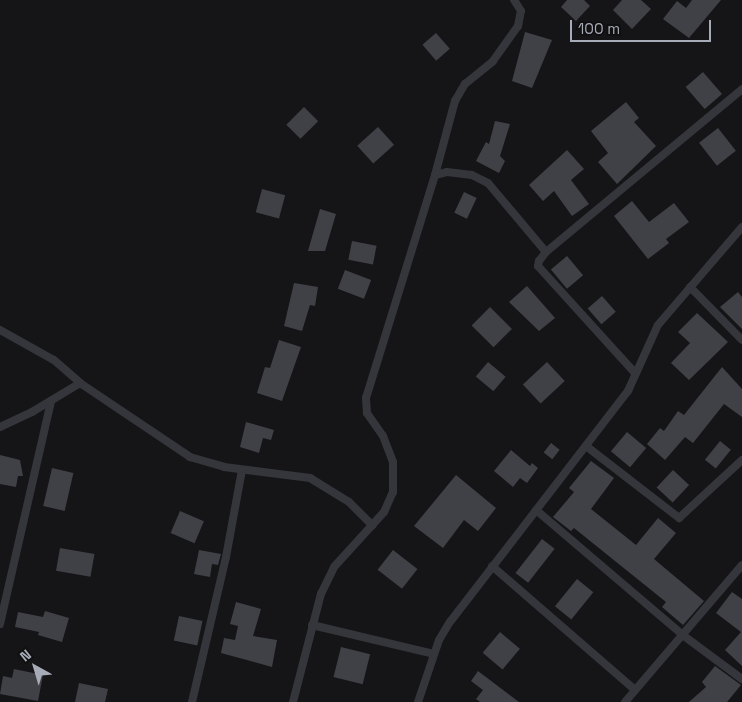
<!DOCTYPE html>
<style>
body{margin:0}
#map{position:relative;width:742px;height:702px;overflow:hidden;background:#151517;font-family:"Space Grotesk",sans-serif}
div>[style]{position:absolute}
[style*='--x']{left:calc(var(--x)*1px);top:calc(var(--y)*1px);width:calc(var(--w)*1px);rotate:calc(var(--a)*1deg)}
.building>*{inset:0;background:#404147;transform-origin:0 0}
.minor>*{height:8px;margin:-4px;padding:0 4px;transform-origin:4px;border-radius:4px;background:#35363c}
span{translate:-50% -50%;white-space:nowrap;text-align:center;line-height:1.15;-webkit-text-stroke:5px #101011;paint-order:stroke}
.north{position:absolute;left:10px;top:642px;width:50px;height:50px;-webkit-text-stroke:4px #101011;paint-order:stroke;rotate:321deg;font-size:14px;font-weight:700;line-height:20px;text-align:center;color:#a6abb7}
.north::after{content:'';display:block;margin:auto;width:18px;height:22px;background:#a6abb7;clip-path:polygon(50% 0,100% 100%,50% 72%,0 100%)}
.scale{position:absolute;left:570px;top:20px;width:141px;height:22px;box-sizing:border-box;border:2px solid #a6abb7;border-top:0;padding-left:6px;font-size:15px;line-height:18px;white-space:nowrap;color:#a6abb7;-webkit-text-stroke:4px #101011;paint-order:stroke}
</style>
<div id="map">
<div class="building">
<i style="clip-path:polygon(567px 0,584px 0,590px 6px,576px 21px,561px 7px)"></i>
<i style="clip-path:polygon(622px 0,641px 0,651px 9px,632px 29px,613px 10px)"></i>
<i style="clip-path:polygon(692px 0,721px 0,689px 38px,663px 19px,677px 1px,686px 8px)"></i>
<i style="clip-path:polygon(525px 32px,552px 40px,532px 88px,512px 81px)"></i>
<i style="left:436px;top:33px;width:21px;height:18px;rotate:49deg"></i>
<i style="left:703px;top:72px;width:29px;height:23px;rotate:49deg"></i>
<i style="clip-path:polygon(626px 102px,639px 118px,634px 122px,656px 146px,617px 184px,598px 162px,608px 153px,591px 131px)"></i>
<i style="left:304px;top:107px;width:20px;height:25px;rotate:45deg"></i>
<i style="clip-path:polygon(495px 121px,510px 124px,500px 156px,505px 161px,499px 173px,476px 161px,486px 142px,489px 144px)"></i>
<i style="left:378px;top:127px;width:24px;height:28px;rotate:48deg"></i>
<i style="left:718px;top:128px;width:29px;height:24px;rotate:52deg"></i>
<i style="clip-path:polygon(567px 150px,584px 169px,571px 180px,589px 204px,572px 216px,554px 191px,543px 201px,529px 185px)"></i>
<i style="left:262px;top:189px;width:24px;height:24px;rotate:15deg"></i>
<i style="left:464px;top:192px;width:14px;height:23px;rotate:25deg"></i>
<i style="clip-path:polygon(632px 201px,649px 222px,674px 203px,689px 222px,666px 239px,669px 243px,648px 259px,614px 216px)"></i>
<i style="clip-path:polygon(320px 209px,336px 214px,325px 251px,308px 251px)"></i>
<i style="left:352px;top:241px;width:25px;height:19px;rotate:11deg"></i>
<i style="left:567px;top:256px;width:25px;height:21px;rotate:50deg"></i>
<i style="left:345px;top:270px;width:28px;height:20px;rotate:21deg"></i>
<i style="clip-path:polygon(294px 283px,318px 287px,315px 306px,310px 305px,302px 331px,284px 326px)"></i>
<i style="clip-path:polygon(527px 286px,555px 318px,539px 331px,509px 302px)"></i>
<i style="clip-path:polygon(738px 292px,742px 297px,742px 329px,720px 307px)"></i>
<i style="left:602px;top:296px;width:21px;height:19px;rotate:49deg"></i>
<i style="left:490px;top:307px;width:31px;height:26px;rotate:45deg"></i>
<i style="clip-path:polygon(697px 313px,728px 342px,689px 380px,671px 363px,690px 343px,678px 332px)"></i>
<i style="clip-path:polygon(279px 340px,301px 347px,282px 401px,257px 393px,265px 367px,270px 368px)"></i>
<i style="left:488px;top:362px;width:23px;height:19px;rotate:40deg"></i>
<i style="left:547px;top:362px;width:26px;height:33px;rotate:47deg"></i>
<i style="clip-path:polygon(722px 367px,742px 389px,742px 417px,724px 404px,693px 443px,685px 437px,665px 460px,647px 444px,660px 428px,664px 431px,678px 411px,684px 415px)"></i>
<i style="clip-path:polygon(246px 422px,274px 430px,271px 440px,263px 438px,259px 453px,240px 447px)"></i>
<i style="left:627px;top:432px;width:25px;height:25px;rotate:40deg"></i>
<i style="left:720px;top:441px;width:14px;height:24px;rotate:39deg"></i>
<i style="left:551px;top:443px;width:11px;height:12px;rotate:38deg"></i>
<i style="clip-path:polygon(511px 450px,530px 466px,532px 463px,538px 468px,527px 483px,520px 478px,513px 487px,494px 471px)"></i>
<i style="clip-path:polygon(0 455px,20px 460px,23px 476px,18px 476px,16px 487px,0 484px)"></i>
<i style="clip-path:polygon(591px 461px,614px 478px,591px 509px,636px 545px,658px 518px,676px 533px,654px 559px,704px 601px,683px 625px,662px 607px,666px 602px,574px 528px,571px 531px,553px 517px,574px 492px,569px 488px)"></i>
<i style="left:52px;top:468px;width:22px;height:39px;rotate:13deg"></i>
<i style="left:673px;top:470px;width:22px;height:24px;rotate:43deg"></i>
<i style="clip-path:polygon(456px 475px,496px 508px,478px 531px,464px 520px,443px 548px,414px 526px)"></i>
<i style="left:180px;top:511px;width:26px;height:24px;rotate:23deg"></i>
<i style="left:542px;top:539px;width:16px;height:43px;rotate:38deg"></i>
<i style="left:60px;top:548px;width:35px;height:23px;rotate:10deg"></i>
<i style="clip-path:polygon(199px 550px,221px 554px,218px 565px,212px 564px,210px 577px,194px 574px)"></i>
<i style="left:393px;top:550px;width:31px;height:25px;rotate:38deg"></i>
<i style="left:577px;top:579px;width:21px;height:35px;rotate:39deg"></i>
<i style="clip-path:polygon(732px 592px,742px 599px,742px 666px,725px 650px,741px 632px,716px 613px)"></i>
<i style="clip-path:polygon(236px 602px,261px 609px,253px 636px,277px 640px,272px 667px,221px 653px,224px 638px,235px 640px,238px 626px,230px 624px)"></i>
<i style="clip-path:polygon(45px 611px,69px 618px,62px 642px,38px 635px,39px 632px,15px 627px,18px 612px,43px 617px)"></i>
<i style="left:179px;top:616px;width:24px;height:25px;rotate:12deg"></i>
<i style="left:500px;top:632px;width:26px;height:27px;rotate:40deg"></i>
<i style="left:341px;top:647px;width:30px;height:31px;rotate:14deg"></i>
<i style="clip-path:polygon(715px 666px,741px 685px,727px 702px,689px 702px,706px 687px,702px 682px)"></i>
<i style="clip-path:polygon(14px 669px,43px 675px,38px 701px,0 694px,3px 676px,12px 678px)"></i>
<i style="clip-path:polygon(478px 671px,519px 702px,480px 702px,476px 699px,483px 690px,471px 681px)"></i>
<i style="clip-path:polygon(79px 683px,108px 689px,105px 702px,75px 702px)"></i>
</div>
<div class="minor">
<i style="--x:435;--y:175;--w:77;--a:-74.9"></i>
<i style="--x:455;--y:101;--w:20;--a:-60"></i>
<i style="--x:465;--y:84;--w:36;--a:-39"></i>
<i style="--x:493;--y:61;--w:43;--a:-54.5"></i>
<i style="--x:518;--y:26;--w:15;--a:-79"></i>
<i style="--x:521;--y:11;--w:13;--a:-122"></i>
<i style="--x:690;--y:287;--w:74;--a:45.5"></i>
<i style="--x:0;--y:330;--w:62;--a:29.1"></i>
<i style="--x:54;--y:360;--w:35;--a:41"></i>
<i style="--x:80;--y:383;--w:133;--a:33.9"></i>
<i style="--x:190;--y:457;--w:35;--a:16"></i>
<i style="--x:224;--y:467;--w:87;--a:7.3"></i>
<i style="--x:310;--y:478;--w:46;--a:31.6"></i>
<i style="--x:349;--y:502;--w:33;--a:45"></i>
<i style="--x:635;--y:373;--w:144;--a:-132.2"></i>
<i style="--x:538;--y:266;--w:5;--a:-79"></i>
<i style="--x:539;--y:261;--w:11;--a:-52"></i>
<i style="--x:546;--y:252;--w:255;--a:-39.7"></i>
<i style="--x:0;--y:427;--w:35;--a:-25"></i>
<i style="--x:32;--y:412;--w:56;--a:-31.1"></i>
<i style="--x:586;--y:446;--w:118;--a:37.7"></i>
<i style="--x:679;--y:518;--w:86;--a:-42.6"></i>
<i style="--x:536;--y:510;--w:194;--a:40.4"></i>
<i style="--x:684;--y:636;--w:72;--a:36.6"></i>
<i style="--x:492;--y:566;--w:189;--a:40.9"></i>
<i style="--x:0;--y:624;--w:229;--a:-77.1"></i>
<i style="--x:312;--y:625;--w:125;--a:13.4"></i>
<i style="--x:192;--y:702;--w:149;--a:-76.8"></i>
<i style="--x:226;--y:557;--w:88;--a:-79.6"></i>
<i style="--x:293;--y:702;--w:112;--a:-75.5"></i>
<i style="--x:321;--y:594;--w:30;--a:-64"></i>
<i style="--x:334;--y:567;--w:74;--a:-47.7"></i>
<i style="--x:384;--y:512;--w:22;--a:-66"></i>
<i style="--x:393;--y:492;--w:30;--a:-90"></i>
<i style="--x:393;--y:462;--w:28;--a:-111"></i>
<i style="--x:383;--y:436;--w:28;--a:-125"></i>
<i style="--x:367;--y:413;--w:15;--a:-94"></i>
<i style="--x:366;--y:398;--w:233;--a:-72.8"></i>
<i style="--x:435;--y:175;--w:12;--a:-14"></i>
<i style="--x:447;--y:172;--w:25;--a:7"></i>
<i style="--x:472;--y:175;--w:18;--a:27"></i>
<i style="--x:488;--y:183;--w:90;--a:50"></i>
<i style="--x:418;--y:702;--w:65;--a:-71.3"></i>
<i style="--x:439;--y:640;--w:21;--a:-59"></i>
<i style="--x:450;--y:622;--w:292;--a:-52.4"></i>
<i style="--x:628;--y:391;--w:72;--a:-65.6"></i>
<i style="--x:658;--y:325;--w:129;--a:-49.4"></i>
<i style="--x:625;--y:702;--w:180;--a:-49.5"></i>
</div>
<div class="north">N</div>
<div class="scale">100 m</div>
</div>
